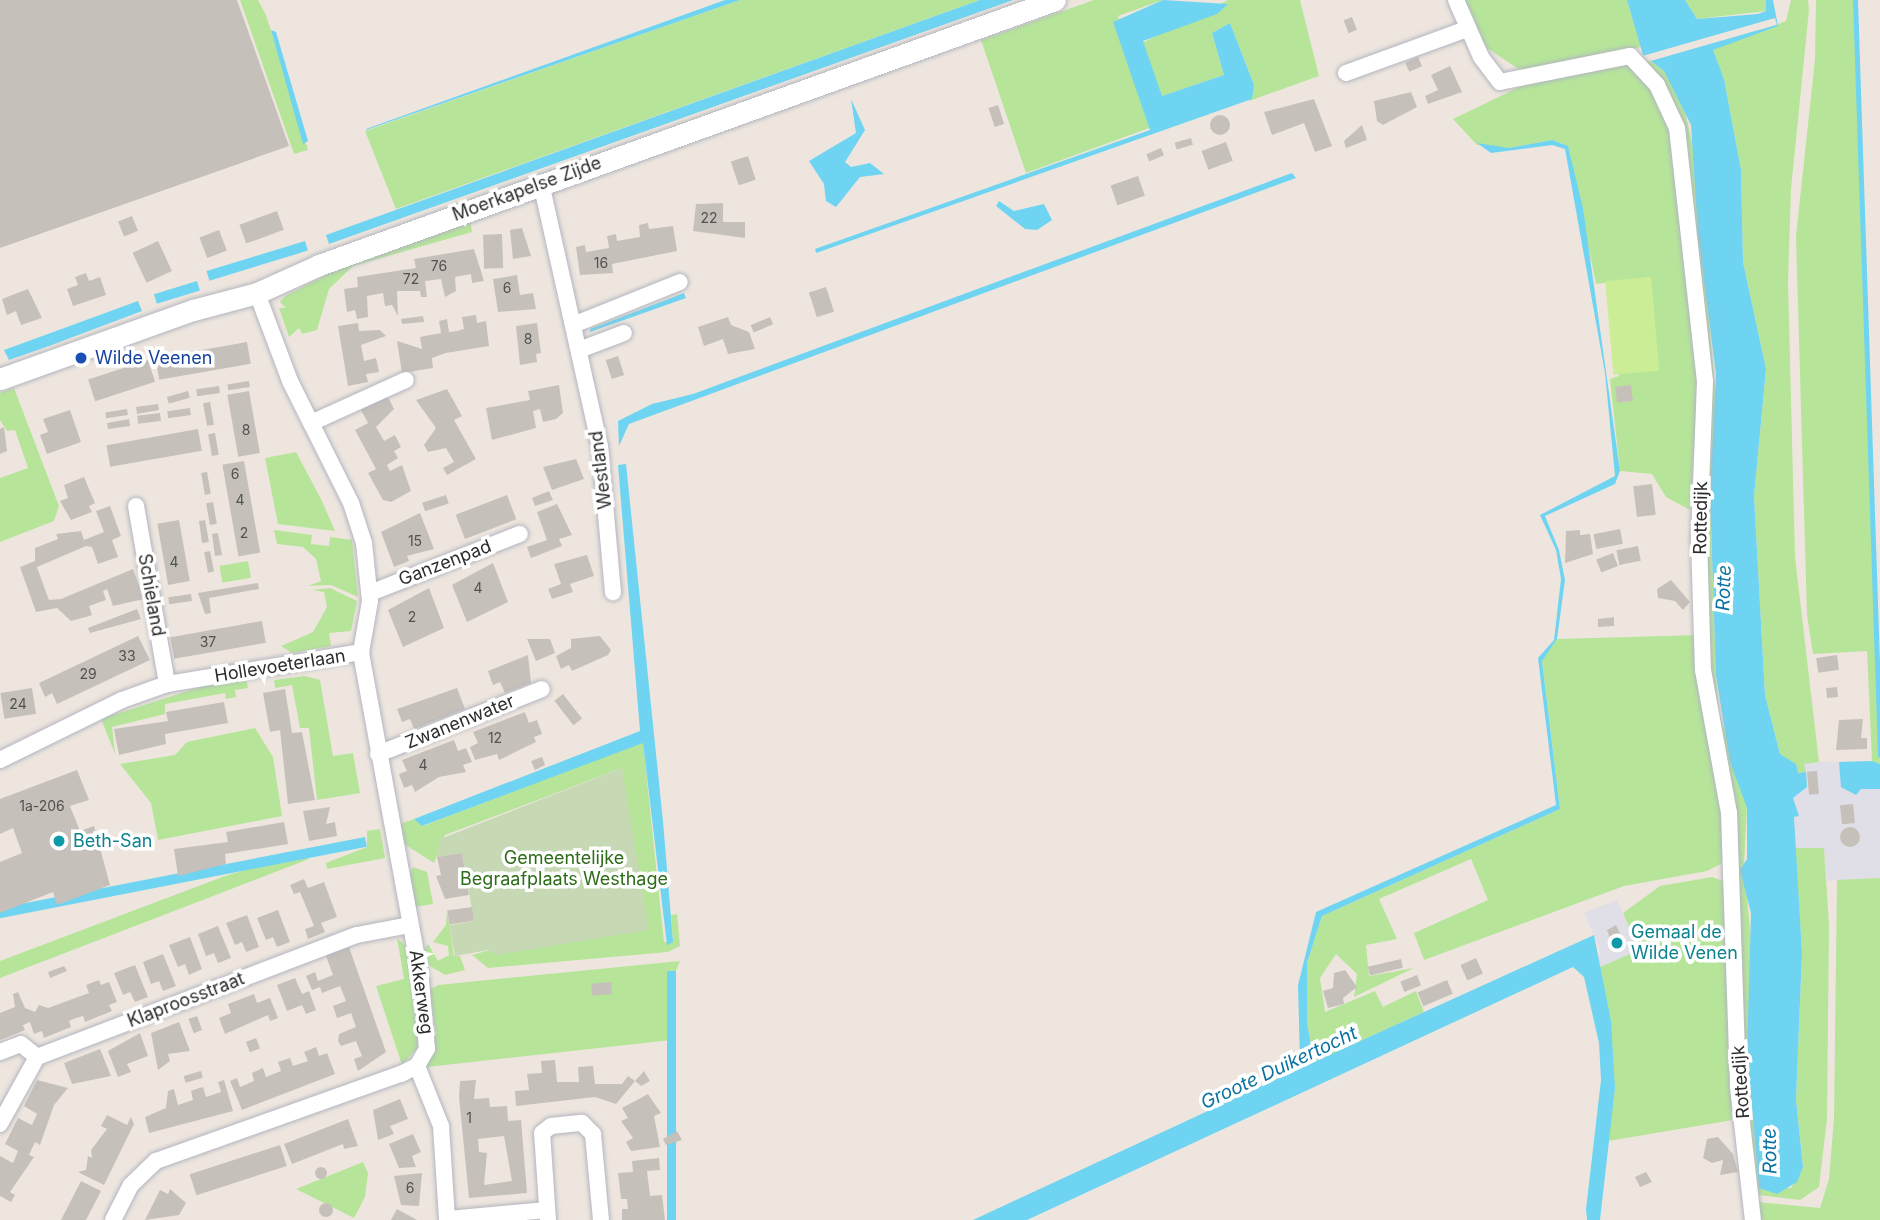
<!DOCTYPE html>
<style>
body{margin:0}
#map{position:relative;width:1880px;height:1220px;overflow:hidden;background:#eee6de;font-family:Inter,sans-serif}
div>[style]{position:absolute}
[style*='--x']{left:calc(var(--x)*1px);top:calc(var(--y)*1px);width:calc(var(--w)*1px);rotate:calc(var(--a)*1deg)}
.industrial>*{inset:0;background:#e0dee6}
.green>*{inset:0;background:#b6e59a;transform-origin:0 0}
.cemetery>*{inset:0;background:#c7d8b5}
.pitch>*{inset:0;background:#cbed95;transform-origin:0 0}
.water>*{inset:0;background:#6fd4f1;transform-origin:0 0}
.pier>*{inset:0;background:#eee6de;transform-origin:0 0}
.stream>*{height:5px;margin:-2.5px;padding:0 2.5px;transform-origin:2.5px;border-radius:2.5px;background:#6fd4f1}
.building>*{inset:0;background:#c6c0ba;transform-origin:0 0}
.round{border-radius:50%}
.roads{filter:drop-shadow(0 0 2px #b2b5c0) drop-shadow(0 0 2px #b2b5c0)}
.minor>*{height:16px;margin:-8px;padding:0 8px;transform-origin:8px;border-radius:8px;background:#fff}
.tertiary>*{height:21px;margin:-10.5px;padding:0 10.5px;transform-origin:10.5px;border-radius:10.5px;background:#fff}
.dots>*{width:19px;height:19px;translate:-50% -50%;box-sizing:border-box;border:4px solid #fff;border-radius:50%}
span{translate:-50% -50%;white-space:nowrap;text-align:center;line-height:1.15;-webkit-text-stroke:7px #fff;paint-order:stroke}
.number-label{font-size:14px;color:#525150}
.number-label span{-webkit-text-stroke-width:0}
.street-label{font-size:18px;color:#2c2c2c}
.transit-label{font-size:18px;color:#164399}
.left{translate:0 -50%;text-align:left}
.culture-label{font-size:18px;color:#0d838f}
.park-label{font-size:18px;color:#2d6c19}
.water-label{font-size:19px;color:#0b73a1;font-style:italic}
</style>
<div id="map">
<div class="industrial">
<i style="clip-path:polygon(1780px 754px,1819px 762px,1872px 761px,1874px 789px,1880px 789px,1880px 878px,1827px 881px,1824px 848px,1795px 848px,1794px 817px,1799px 816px,1792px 798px,1798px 793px)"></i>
<i style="clip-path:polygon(1617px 900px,1640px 950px,1598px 968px,1600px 949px,1584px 913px)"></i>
</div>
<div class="green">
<i style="clip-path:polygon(240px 0,258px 0,266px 15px,308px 150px,294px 154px)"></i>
<i style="clip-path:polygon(740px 0,980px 0,396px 209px,365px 131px)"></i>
<i style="clip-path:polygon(1094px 0,1163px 0,1118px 16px,1152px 127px,1026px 173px,981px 40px)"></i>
<i style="clip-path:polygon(1228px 0,1300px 0,1319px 76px,1249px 101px,1254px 85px,1230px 23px,1212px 33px,1224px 75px,1162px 96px,1142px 43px)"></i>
<i style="clip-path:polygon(1462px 0,1627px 0,1641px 47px,1523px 72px,1478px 42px)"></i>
<i style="clip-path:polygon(1685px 0,1766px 0,1766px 11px,1697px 19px)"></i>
<i style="clip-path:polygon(1791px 0,1808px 0,1809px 10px,1791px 189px,1788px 281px,1795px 557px,1819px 762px,1804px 764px,1806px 772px,1797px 773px,1780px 754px,1765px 695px,1754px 496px,1766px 369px,1743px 262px,1741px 170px,1724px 79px,1712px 50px,1786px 21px)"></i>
<i style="clip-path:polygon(1816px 0,1855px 0,1880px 764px,1872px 761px,1867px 651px,1813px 654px,1807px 615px,1796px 236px,1815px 59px)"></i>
<i style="clip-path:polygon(1643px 55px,1664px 71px,1683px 103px,1695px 156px,1717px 412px,1710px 494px,1716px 676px,1719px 711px,1747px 808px,1744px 864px,1752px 951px,1747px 1053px,1759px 1187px,1791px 1188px,1803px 1167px,1796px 1100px,1802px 953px,1795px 848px,1824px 848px,1829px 926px,1827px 1119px,1819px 1187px,1800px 1200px,1759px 1195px,1747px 1129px,1705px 592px,1709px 416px,1686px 169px)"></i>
<i style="clip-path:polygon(1626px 63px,1639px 70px,1670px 117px,1700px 363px,1690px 510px,1666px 497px,1652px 474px,1620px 471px,1610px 379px,1619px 376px,1651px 277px,1596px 284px,1568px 146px,1552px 140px,1509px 148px,1477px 145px,1453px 119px,1534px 80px)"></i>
<i style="clip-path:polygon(470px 218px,472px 232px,353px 266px,329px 289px,317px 330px,302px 334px,299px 328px,289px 337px,279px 308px,286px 308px,280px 302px,285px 296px,328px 274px,327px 269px)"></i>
<i style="clip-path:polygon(14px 388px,59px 506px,54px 521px,0 542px,0 478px,28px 468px,15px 430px,7px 431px,0 420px,0 393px)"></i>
<i style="clip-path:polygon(296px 452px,321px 499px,335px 531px,278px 524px,265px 458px)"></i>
<i style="clip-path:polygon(274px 530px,312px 535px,311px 544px,329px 546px,330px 537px,352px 540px,358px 597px,331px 585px,308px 586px,321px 581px,316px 559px,303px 547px,277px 544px)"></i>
<i style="left:248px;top:561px;width:17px;height:29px;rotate:80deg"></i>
<i style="clip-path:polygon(330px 588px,357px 601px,351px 631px,329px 633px,331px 646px,292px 653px,281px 646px,313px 632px,327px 607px,324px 592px,312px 590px)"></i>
<i style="clip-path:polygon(1699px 635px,1722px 788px,1725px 862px,1707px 871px,1624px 886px,1424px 960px,1414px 933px,1488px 900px,1471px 859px,1379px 899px,1397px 939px,1366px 945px,1369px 976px,1414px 968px,1354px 997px,1357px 974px,1336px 954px,1320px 978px,1325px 1012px,1375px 991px,1383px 1007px,1416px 991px,1424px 1012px,1314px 1063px,1307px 1023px,1307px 963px,1322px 916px,1560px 809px,1542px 660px,1557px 639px)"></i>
<i style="clip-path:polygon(305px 676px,320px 680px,333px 756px,353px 753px,360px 793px,317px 800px,309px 728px,300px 728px,292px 685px,275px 688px,274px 680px)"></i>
<i style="clip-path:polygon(246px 679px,248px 688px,235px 690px,236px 697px,226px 699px,225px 693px,165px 704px,165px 714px,112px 727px,115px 754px,101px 719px,200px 687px)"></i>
<i style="clip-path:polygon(255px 728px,273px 757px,282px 816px,158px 840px,151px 803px,120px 764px,175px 755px,187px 742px)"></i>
<i style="clip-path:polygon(643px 742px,664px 942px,673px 942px,671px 915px,677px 914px,680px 946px,668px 952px,488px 968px,472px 955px,490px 950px,622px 768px,445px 835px,434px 863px,404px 844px,400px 824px,414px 819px,423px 826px)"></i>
<i style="clip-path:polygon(380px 829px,385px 858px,327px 869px,326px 863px,367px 847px,367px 831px)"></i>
<i style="clip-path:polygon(303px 853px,309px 859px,0 978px,0 961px,225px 876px)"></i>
<i style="clip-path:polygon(413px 867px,427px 872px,433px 904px,414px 907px,409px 875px)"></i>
<i style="clip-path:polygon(1712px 877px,1726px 882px,1739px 1119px,1608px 1141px,1615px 1088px,1598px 968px,1639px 950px,1623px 913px,1660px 886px)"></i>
<i style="clip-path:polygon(1880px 878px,1880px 1220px,1757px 1220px,1757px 1202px,1820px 1208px,1829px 1179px,1834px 1118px,1837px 880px)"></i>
<i style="clip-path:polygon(447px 911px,454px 956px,460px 956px,465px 970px,445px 975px,425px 963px,422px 953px,428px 944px,438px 961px,449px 955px,448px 946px,433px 942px,446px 925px)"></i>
<i style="clip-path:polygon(397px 938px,405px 945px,420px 1031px,417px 1048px,402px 1065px,376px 986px,404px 979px)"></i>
<i style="clip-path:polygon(680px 961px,676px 971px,667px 972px,672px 1040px,427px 1067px,436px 1034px,429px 990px,438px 985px)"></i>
<i style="clip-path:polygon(363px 1162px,368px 1173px,365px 1197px,354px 1218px,296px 1189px)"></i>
</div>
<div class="cemetery">
<i style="clip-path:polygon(622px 768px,649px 930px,497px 955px,489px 950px,455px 956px,449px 925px,474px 921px,462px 853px,437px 857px,440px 839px)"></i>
</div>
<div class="pitch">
<i style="left:1651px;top:277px;width:94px;height:46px;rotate:85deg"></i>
</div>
<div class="water">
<i style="clip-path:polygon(725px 0,740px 0,366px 130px,366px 129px)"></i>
<i style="clip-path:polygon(980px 0,1013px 0,329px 244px,326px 235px)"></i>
<i style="clip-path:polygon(1163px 0,1228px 4px,1217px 14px,1143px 41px,1162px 96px,1224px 75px,1212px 33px,1230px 23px,1254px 85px,1252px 99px,816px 253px,815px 249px,1150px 130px,1113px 22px)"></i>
<i style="clip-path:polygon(1627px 0,1685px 0,1697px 19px,1758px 14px,1766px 11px,1766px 0,1773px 0,1778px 26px,1713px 50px,1724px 79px,1741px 170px,1743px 262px,1766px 369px,1754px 496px,1765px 695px,1780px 754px,1796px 764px,1798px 773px,1806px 772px,1807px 787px,1793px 798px,1799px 816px,1794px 817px,1802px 953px,1796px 1100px,1803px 1167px,1797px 1182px,1777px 1194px,1759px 1188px,1747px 1053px,1751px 913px,1740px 870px,1747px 859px,1747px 808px,1730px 762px,1716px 676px,1710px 494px,1716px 374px,1698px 234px,1691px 125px,1664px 71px,1643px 55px)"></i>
<i style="clip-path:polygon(271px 30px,276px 32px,308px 141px,303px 144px)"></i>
<i style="clip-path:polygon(851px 99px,865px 130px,845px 162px,851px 167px,870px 163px,884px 174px,860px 177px,836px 207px,826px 201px,824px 184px,809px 161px,856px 133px)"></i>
<i style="clip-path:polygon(1552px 140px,1568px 146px,1583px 208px,1620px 471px,1615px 484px,1545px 516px,1559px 550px,1565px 580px,1557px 639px,1542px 661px,1560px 809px,1322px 916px,1307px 963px,1307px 1023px,1314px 1062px,1594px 935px,1611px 1021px,1615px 1088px,1600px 1220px,1587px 1220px,1586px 1209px,1601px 1080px,1599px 1043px,1584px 977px,1573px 967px,1027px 1220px,973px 1220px,1294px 1071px,1300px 1061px,1298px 985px,1316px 912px,1556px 805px,1538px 658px,1554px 640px,1561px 579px,1556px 550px,1540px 515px,1615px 476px,1605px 373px,1565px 149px,1552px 145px,1491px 153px,1477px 143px,1509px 148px)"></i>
<i style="clip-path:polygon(1292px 173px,1296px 178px,629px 424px,619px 446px,618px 421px,652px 404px,693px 394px)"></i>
<i style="clip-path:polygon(999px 201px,1014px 211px,1044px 204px,1052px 220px,1037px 230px,1025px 229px,996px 206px)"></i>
<i style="left:305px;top:241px;width:10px;height:103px;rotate:73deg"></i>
<i style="left:197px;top:281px;width:10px;height:45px;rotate:73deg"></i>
<i style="clip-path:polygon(684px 293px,686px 298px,590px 332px,590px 329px)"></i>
<i style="clip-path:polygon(138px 301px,142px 311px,49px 346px,9px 360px,4px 350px)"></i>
<i style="clip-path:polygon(626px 464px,663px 821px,673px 942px,667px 945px,643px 743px,422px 826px,414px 819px,640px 731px,618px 465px)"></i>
<i style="clip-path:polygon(1872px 761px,1880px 764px,1880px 789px,1861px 789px,1856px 795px,1841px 787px,1839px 762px)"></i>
<i style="left:365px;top:837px;width:10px;height:391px;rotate:79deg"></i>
<i style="left:667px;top:971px;width:9px;height:250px"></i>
</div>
<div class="pier">
<i style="left:1775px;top:18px;width:7px;height:137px;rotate:74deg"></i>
</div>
<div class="stream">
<i style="--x:1855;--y:0;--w:755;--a:88.1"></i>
</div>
<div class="building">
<i style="clip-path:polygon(0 0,237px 0,289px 146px,0 248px)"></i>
<i style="left:1352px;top:17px;width:14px;height:9px;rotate:69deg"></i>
<i style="left:1418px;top:57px;width:10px;height:14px;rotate:66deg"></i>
<i style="clip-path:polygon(1450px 66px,1462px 92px,1428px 104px,1425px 96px,1438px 90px,1431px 75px)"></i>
<i style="clip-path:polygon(1411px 92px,1417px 107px,1383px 125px,1377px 121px,1374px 101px)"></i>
<i style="clip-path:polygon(1314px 99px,1332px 146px,1315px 152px,1304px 123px,1272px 135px,1264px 112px)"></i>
<i style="left:998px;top:105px;width:20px;height:10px;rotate:72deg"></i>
<i class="round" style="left:1210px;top:115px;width:20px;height:20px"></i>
<i style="clip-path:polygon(1362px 125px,1367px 140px,1346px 148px,1344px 141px)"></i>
<i style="left:1191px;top:138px;width:7px;height:17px;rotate:74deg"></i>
<i style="left:1226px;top:142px;width:20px;height:26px;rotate:70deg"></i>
<i style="left:1161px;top:148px;width:8px;height:16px;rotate:67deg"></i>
<i style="left:748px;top:156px;width:25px;height:18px;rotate:72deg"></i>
<i style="left:1138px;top:176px;width:21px;height:29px;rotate:71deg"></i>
<i style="clip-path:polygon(723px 203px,723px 222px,745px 222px,745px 238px,693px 231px,696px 204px)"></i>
<i style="left:277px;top:211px;width:20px;height:40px;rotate:70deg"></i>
<i style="left:132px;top:216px;width:16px;height:15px;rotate:68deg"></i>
<i style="clip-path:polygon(648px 223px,649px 229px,673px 226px,677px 251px,612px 264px,613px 273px,580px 275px,576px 247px,585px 245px,586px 252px,609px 248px,607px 236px,616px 234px,617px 241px,640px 237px,639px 225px)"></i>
<i style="clip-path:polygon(522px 228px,531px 256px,513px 259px,510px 230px)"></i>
<i style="left:219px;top:230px;width:22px;height:21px;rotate:69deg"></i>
<i style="left:502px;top:234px;width:34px;height:19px;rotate:88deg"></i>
<i style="left:158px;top:241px;width:33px;height:28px;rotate:65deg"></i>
<i style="clip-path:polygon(474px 249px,484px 281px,472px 283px,471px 274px,455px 277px,456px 291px,445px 297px,441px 279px,425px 281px,427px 297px,421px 297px,420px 291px,397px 291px,398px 316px,392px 305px,385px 306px,383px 293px,367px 296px,368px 317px,357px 319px,355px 310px,347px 312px,344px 289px,358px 287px,357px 277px,416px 268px,414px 259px)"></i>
<i style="clip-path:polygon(86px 273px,89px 281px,100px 277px,106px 295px,73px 306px,67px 289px,78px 285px,75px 277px)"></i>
<i style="clip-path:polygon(517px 275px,520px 295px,533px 293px,536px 309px,498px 312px,493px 279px)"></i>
<i style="left:826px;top:287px;width:26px;height:18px;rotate:72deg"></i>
<i style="clip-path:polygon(28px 289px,42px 318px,21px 325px,16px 311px,7px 315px,2px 299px)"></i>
<i style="clip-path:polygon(476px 315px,477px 323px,486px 321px,489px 346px,446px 353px,432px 358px,433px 368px,402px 373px,397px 341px,422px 349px,420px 337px,441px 333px,439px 321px,447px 319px,449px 332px,457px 331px,464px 329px,462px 317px)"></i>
<i style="clip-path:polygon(423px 316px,424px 322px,402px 324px,401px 319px)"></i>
<i style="clip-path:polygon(728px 317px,731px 325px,749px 332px,755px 349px,728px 354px,723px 339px,704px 346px,698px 327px)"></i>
<i style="left:770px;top:317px;width:8px;height:21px;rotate:67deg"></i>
<i style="clip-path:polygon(358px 323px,359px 331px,380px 330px,386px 336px,361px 345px,364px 361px,376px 358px,379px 372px,366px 374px,368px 382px,348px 386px,338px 326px)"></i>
<i style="clip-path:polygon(537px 323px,541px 353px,536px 354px,537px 362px,520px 365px,516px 326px)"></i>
<i style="left:247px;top:342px;width:22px;height:93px;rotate:80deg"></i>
<i style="left:618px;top:356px;width:20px;height:13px;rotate:72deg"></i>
<i style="left:148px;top:360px;width:23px;height:63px;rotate:72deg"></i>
<i style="left:249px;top:381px;width:6px;height:22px;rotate:81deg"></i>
<i style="clip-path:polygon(559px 385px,563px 413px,556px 419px,543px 422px,540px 409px,533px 411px,536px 428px,492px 440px,486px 408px,530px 400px,528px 391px)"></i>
<i style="left:1631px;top:385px;width:16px;height:16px;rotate:83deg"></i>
<i style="left:219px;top:386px;width:7px;height:23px;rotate:82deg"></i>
<i style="clip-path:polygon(447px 389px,462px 416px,454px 420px,476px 459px,447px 475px,443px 468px,454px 462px,446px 448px,428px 452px,424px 445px,436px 428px,416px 400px)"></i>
<i style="left:188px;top:391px;width:7px;height:22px;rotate:74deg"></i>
<i style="left:249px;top:391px;width:63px;height:22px;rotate:80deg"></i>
<i style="clip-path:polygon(387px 395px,394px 409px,376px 427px,384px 441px,395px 435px,401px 447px,394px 451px,398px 458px,387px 465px,390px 471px,402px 465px,411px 491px,391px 502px,383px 500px,368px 473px,376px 469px,355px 430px,368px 423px,361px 410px)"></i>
<i style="left:210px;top:402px;width:23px;height:7px;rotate:80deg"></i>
<i style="clip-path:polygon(158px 404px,159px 410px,137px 414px,136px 407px)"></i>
<i style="left:190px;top:408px;width:7px;height:23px;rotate:82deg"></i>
<i style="left:127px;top:409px;width:6px;height:22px;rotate:81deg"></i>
<i style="clip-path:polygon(70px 410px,81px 442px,47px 454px,40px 435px,48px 432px,43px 419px)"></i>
<i style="left:160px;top:413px;width:8px;height:23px;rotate:83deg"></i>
<i style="clip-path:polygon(129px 419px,130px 426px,108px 429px,107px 423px)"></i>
<i style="clip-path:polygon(4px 427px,7px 451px,0 454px,0 429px)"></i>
<i style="left:198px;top:429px;width:22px;height:93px;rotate:80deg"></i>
<i style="left:215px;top:433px;width:22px;height:7px;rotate:80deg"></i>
<i style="clip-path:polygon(576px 459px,584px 479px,552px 490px,543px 467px)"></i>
<i style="left:244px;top:461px;width:93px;height:22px;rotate:80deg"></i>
<i style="left:207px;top:472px;width:22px;height:6px;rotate:80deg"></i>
<i style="clip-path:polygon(84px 477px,95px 503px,89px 506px,92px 512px,71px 520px,60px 501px,68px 498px,64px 485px)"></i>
<i style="left:1652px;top:484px;width:31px;height:19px;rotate:83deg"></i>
<i style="clip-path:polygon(549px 491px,553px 500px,535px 506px,532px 498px)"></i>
<i style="left:446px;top:495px;width:9px;height:25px;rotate:72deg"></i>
<i style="left:507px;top:495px;width:26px;height:55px;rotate:69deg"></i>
<i style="left:213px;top:502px;width:22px;height:7px;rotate:80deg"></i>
<i style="clip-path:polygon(557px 504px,572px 535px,559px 539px,562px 546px,531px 558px,527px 547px,547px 540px,537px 512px)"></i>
<i style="clip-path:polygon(110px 506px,121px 536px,112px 540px,118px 557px,98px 564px,92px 547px,86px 546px,37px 567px,43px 584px,49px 600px,61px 599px,133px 569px,144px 599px,113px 606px,107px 589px,103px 591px,106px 600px,89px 606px,92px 615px,86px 617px,71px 621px,57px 608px,36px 612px,20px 567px,35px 561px,35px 548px,58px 539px,56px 534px,81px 531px,84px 540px,104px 532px,96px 511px)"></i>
<i style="clip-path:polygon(420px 513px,434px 549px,407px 556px,409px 561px,394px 567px,381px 532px)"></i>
<i style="left:179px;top:520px;width:62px;height:22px;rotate:80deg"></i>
<i style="clip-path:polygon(205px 520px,209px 542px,202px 543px,199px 521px)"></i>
<i style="left:1620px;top:529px;width:15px;height:27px;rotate:79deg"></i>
<i style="clip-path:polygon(1580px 530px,1580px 535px,1590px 534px,1593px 554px,1565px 563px,1566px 531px)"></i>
<i style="clip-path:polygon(218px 533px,222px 555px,215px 556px,212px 534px)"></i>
<i style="left:1638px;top:546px;width:15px;height:22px;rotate:79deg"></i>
<i style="left:210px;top:551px;width:21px;height:6px;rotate:79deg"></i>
<i style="left:1613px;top:553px;width:14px;height:18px;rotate:69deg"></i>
<i style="clip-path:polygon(587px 555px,594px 576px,570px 584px,573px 592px,552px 599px,548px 589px,561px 584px,554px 564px)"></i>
<i style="clip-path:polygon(493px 563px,508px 602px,467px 622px,452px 585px)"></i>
<i style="clip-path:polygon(1671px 580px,1690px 602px,1683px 610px,1675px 601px,1658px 598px,1657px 589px)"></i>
<i style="clip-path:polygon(258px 583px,259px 589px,209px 598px,211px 613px,205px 614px,198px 593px)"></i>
<i style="clip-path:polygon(429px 588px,444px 628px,403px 647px,388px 610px)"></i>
<i style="left:191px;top:594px;width:7px;height:23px;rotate:82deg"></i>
<i style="clip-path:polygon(137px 609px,141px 619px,90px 633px,88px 628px)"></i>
<i style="clip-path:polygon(1614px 617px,1614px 626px,1598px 627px,1598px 619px)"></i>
<i style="left:262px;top:621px;width:22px;height:93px;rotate:80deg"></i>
<i style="clip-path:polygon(138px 636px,150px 660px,57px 704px,52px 693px,45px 697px,39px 683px)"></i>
<i style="clip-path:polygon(600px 636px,611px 650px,608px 655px,572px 671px,569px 665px,561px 669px,556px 656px,571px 648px,571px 639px)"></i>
<i style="clip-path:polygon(527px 639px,550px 639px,555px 653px,536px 661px)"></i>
<i style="clip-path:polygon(528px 655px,531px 683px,505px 693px,500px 682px,493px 685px,488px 671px)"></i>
<i style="left:1837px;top:655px;width:15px;height:21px;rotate:82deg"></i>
<i style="left:1837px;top:687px;width:10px;height:11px;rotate:84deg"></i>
<i style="left:32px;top:688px;width:26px;height:32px;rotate:81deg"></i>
<i style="clip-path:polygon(457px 688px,465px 709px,414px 729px,410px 719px,402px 722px,397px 709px)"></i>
<i style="clip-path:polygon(285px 689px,292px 733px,302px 732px,315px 800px,288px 804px,280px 730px,270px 732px,263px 693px)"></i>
<i style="left:563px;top:694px;width:31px;height:11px;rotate:52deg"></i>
<i style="clip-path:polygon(224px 702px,228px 723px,165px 734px,166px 744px,119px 755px,114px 729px,168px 721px,166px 712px)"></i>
<i style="clip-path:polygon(525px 712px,529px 723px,537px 720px,542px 734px,534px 737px,536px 742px,499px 760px,497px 754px,475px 760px,470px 747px,478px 743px,473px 732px)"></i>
<i style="clip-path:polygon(1863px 719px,1861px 738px,1867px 738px,1867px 749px,1836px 750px,1839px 720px)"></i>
<i style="clip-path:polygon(454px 740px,458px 751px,466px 748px,472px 762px,463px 765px,466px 772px,439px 777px,415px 792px,412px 785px,404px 788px,399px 774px,407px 771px,402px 760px)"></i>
<i style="clip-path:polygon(542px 757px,545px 765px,535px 770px,531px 761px)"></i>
<i style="clip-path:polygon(77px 770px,89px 800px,70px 806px,80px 831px,94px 826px,110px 885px,57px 905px,53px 892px,0 913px,0 862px,22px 853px,13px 828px,0 834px,0 799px)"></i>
<i style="left:1817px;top:771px;width:23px;height:10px;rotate:85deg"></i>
<i style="left:1853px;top:804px;width:19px;height:13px;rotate:84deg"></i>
<i style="clip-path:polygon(330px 807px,326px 824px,335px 822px,337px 836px,309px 841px,303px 811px)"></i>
<i style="clip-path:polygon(284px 822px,288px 844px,225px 854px,226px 864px,178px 876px,174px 849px,228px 842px,226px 832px)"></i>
<i class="round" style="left:1840px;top:827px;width:20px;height:20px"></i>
<i style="clip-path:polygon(462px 853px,469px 895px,445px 899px,436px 876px,441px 875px,437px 857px)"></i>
<i style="clip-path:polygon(304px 879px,308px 888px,324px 882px,337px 917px,321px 923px,325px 932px,308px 939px,305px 929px,314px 926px,300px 892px,294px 894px,290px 885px)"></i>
<i style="left:472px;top:907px;width:14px;height:25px;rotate:82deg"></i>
<i style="clip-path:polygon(278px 910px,290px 942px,277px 947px,273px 937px,266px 940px,257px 918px)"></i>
<i style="clip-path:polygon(247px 915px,259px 947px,246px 952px,242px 942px,235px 945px,226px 923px)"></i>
<i style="clip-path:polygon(1616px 925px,1626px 947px,1615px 953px,1607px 930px)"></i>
<i style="clip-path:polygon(218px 926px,231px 958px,218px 963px,214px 953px,206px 956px,198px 934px)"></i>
<i style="clip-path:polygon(190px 937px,202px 969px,189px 975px,185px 964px,178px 967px,169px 945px)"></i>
<i style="clip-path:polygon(349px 947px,386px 1052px,358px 1071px,354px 1059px,362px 1056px,356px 1041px,341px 1046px,338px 1041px,339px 1034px,356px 1027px,351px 1013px,337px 1018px,333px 1006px,346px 1001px,340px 986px,322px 993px,320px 987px,312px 990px,306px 976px,315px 972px,318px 981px,333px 975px,326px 956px)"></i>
<i style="clip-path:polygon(163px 954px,176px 986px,163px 991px,159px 981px,151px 984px,143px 962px)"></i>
<i style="left:1476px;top:958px;width:17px;height:17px;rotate:66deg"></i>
<i style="left:1401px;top:959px;width:9px;height:34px;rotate:77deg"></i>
<i style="clip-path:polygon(135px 965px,148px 997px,135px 1002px,130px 992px,123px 995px,114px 973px)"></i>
<i style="clip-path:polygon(64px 966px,67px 971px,50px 978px,48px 972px)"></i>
<i style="clip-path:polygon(1345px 970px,1357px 987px,1343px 998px,1344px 1004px,1328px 1008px,1323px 991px,1333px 988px,1334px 973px)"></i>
<i style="left:1417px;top:975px;width:11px;height:18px;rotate:68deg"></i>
<i style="clip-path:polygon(295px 978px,302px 994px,309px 991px,316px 1010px,306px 1014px,302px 1005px,287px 1011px,277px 985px)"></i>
<i style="clip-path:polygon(99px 980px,101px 985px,109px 982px,117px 1002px,109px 1005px,112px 1011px,85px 1022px,83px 1016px,76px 1018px,69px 1021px,71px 1027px,44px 1038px,42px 1031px,34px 1034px,30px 1022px,23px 1025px,25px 1030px,0 1040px,0 1013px,15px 1007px,13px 994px,18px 992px,25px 1008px,35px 1012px,39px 1005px,48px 1008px,89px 993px,86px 985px)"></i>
<i style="left:1447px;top:980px;width:15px;height:32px;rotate:67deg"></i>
<i style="left:611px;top:982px;width:12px;height:20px;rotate:85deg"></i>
<i style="clip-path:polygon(254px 994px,257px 1003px,270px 998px,278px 1018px,270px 1021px,268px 1015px,225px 1034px,219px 1018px,231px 1013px,228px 1004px)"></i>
<i style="left:197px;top:1016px;width:15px;height:9px;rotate:70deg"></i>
<i style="clip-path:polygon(179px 1022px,190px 1051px,168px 1054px,170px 1061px,158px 1070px,151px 1033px)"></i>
<i style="clip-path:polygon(140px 1033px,148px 1056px,127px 1064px,131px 1072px,118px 1077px,108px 1051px)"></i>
<i style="left:256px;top:1038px;width:11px;height:11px;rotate:68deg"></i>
<i style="clip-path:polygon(316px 1047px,319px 1056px,327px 1053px,335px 1074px,242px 1110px,230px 1081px,237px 1078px,240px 1087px,254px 1081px,252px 1073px,263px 1068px,266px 1077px,281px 1071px,278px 1062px,290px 1058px,293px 1066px,308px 1061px,304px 1052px)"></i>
<i style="clip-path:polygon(100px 1049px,111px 1076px,72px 1084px,64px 1063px)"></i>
<i style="clip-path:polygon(555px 1060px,557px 1082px,579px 1082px,578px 1067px,593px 1066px,595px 1084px,622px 1084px,628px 1076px,635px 1081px,616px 1104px,595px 1097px,516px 1106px,515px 1091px,529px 1090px,527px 1074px,542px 1073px,541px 1061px)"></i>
<i style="left:201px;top:1071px;width:7px;height:18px;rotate:74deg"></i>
<i style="clip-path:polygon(644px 1071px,650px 1081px,641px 1086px,635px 1081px)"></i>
<i style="clip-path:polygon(37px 1080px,68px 1088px,54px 1105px,40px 1145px,35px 1142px,29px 1155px,34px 1157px,10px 1192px,15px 1195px,11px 1202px,0 1196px,0 1156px,13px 1163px,18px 1151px,5px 1144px,18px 1118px,32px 1125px,37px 1114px,24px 1106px)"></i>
<i style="clip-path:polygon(224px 1080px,233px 1111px,149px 1133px,145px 1117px,166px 1108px,168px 1091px,174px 1089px,178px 1105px,193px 1100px,191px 1091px,196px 1089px,203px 1087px,206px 1097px,221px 1092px,218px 1082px)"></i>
<i style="clip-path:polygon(evenodd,476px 1080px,474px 1099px,489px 1098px,490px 1107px,507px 1106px,508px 1121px,521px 1120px,527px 1193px,469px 1198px,459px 1097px,460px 1081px,476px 1080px,504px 1136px,512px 1181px,484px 1185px,487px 1153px,479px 1152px,478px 1139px,504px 1136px)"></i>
<i style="clip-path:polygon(648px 1094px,661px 1113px,654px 1116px,660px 1147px,631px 1151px,626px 1142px,633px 1138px,621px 1121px,628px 1118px,622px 1108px)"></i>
<i style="clip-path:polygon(400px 1099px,408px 1119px,390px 1126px,394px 1134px,378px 1140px,373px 1110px)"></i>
<i style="clip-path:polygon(107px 1115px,127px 1125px,131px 1117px,134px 1124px,104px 1185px,78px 1172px,86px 1170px,88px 1156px,92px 1158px,91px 1150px,107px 1129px,101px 1126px)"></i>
<i style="clip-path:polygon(348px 1119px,358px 1146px,344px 1149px,343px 1144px,292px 1164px,284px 1144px)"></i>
<i style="clip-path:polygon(677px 1131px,682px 1140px,666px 1145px,663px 1139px)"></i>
<i style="clip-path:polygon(413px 1134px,421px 1152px,412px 1156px,416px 1167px,399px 1168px,389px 1144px)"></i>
<i style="clip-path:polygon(1718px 1137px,1733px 1154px,1738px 1172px,1720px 1175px,1723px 1160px,1712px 1163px,1703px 1158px,1707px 1139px)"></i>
<i style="left:280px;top:1145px;width:22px;height:95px;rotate:72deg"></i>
<i style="clip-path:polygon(659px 1158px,660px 1170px,647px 1171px,650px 1196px,662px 1195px,665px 1220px,622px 1220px,622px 1209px,628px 1209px,627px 1199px,621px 1199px,618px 1173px,633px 1172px,632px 1161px)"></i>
<i class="round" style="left:315px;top:1167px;width:12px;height:12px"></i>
<i style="clip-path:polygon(1646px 1172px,1652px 1182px,1640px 1187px,1635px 1177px)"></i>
<i style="clip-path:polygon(422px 1173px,419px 1206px,401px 1205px,394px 1176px)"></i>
<i style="clip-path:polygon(81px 1181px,101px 1191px,86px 1220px,61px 1220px)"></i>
<i style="clip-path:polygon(170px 1189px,186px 1203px,179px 1215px,145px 1220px,160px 1190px,168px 1194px)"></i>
<i class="round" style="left:319px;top:1203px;width:14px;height:14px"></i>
<i style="clip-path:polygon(397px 1209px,417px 1220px,391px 1220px)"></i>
</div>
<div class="roads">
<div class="minor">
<i style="--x:1456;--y:0;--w:62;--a:66.3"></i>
<i style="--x:1481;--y:57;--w:31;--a:53"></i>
<i style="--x:1500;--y:82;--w:133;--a:-11.3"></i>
<i style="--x:1630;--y:56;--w:40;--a:47"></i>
<i style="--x:1657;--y:85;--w:47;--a:65.1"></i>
<i style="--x:1677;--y:128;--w:255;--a:83.7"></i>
<i style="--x:1705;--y:381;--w:157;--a:92.2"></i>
<i style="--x:1699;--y:538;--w:132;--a:88.3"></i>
<i style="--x:1703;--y:670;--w:145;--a:79.7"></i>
<i style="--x:1729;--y:813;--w:274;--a:88.1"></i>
<i style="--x:1738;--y:1087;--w:134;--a:83.6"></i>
<i style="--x:1346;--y:73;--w:129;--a:-20"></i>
<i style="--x:541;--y:183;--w:271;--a:77.4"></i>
<i style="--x:600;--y:447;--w:146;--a:84.9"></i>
<i style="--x:573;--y:325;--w:115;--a:-21.9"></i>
<i style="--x:579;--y:350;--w:48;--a:-20.7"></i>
<i style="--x:311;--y:423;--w:104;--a:-24.4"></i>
<i style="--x:136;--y:506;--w:181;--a:80.1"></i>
<i style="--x:370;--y:593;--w:161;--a:-21.5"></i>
<i style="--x:378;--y:754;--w:176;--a:-21.6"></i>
<i style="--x:0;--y:760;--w:136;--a:-26.2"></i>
<i style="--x:122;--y:700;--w:48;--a:-19.6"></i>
<i style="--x:167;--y:684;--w:197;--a:-9.4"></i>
<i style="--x:0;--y:1052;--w:22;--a:-21"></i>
<i style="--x:21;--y:1044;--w:21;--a:39"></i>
<i style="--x:417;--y:1066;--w:65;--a:68.2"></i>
<i style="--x:441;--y:1126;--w:94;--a:86.3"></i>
<i style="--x:0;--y:1124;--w:77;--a:-61.1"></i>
<i style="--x:37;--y:1057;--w:342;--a:-20.9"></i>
<i style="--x:357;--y:935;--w:54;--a:-10.7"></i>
<i style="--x:448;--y:1219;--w:99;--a:-5.2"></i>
<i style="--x:113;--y:1220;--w:39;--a:-63"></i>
<i style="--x:131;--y:1185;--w:35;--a:-44"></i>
<i style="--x:156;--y:1161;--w:260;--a:-19.6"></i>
<i style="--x:401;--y:1074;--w:18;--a:-27"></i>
<i style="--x:417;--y:1066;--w:20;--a:-60"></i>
<i style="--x:427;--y:1049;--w:69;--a:-95"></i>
<i style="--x:421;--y:980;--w:333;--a:-100.4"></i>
<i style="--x:361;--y:652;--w:52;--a:-80"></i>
<i style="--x:370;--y:601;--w:58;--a:-95.9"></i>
<i style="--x:364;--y:543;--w:42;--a:-108"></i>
<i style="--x:351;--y:503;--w:136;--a:-116.6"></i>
<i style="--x:290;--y:381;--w:94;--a:-110.6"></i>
<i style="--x:548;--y:1220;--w:87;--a:-93.9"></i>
<i style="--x:542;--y:1133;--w:11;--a:-38"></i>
<i style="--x:551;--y:1126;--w:31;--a:-6"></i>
<i style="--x:582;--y:1123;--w:16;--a:45"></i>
<i style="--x:593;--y:1134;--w:86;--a:84.7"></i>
</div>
<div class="tertiary">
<i style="--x:0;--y:379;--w:205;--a:-19.7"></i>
<i style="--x:193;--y:310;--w:66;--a:-14.9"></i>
<i style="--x:257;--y:293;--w:68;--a:-24.3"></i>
<i style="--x:319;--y:265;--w:782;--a:-19.8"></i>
</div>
</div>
<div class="dots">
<i style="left:81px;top:358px;background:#1a4fb4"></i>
<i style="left:59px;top:841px;background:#0f9aa8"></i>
<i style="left:1617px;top:943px;background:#0f9aa8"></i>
</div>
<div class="number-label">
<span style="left:709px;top:218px">22</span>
<span style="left:601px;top:263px">16</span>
<span style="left:439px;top:266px">76</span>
<span style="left:411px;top:279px">72</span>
<span style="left:507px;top:288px">6</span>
<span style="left:528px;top:339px">8</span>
<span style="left:246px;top:430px">8</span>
<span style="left:235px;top:474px">6</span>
<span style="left:240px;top:500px">4</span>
<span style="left:244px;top:533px">2</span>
<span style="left:415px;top:541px">15</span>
<span style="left:174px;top:562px">4</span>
<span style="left:478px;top:588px">4</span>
<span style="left:412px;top:617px">2</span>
<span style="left:208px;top:642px">37</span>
<span style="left:127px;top:656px">33</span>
<span style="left:88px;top:674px">29</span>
<span style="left:18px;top:704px">24</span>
<span style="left:495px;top:738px">12</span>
<span style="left:423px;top:765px">4</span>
<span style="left:42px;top:806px">1a-206</span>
<span style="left:469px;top:1118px">1</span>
<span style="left:410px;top:1188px">6</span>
</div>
<div class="street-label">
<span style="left:527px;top:189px;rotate:-20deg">Moerkapelse Zijde</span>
<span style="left:601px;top:470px;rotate:-97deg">Westland</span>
<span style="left:1701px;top:518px;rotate:-89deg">Rottedijk</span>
<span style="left:445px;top:563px;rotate:-21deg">Ganzenpad</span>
<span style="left:151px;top:595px;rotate:80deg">Schieland</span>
<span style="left:280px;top:666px;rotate:-9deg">Hollevoeterlaan</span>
<span style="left:460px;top:722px;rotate:-22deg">Zwanenwater</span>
<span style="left:421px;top:992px;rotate:82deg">Akkerweg</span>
<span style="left:186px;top:1000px;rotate:-21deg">Klaproosstraat</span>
<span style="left:1741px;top:1082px;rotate:-94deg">Rottedijk</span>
</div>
<div class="transit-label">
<span class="left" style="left:95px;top:358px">Wilde Veenen</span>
</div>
<div class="culture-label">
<span class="left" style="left:73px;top:841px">Beth-San</span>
<span class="left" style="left:1631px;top:943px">Gemaal de<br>Wilde Venen</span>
</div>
<div class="park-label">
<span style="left:564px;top:869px">Gemeentelijke<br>Begraafplaats Westhage</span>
</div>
<div class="water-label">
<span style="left:1724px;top:588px;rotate:-88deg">Rotte</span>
<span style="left:1279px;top:1068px;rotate:-25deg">Groote Duikertocht</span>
<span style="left:1770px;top:1151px;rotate:-91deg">Rotte</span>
</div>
</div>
